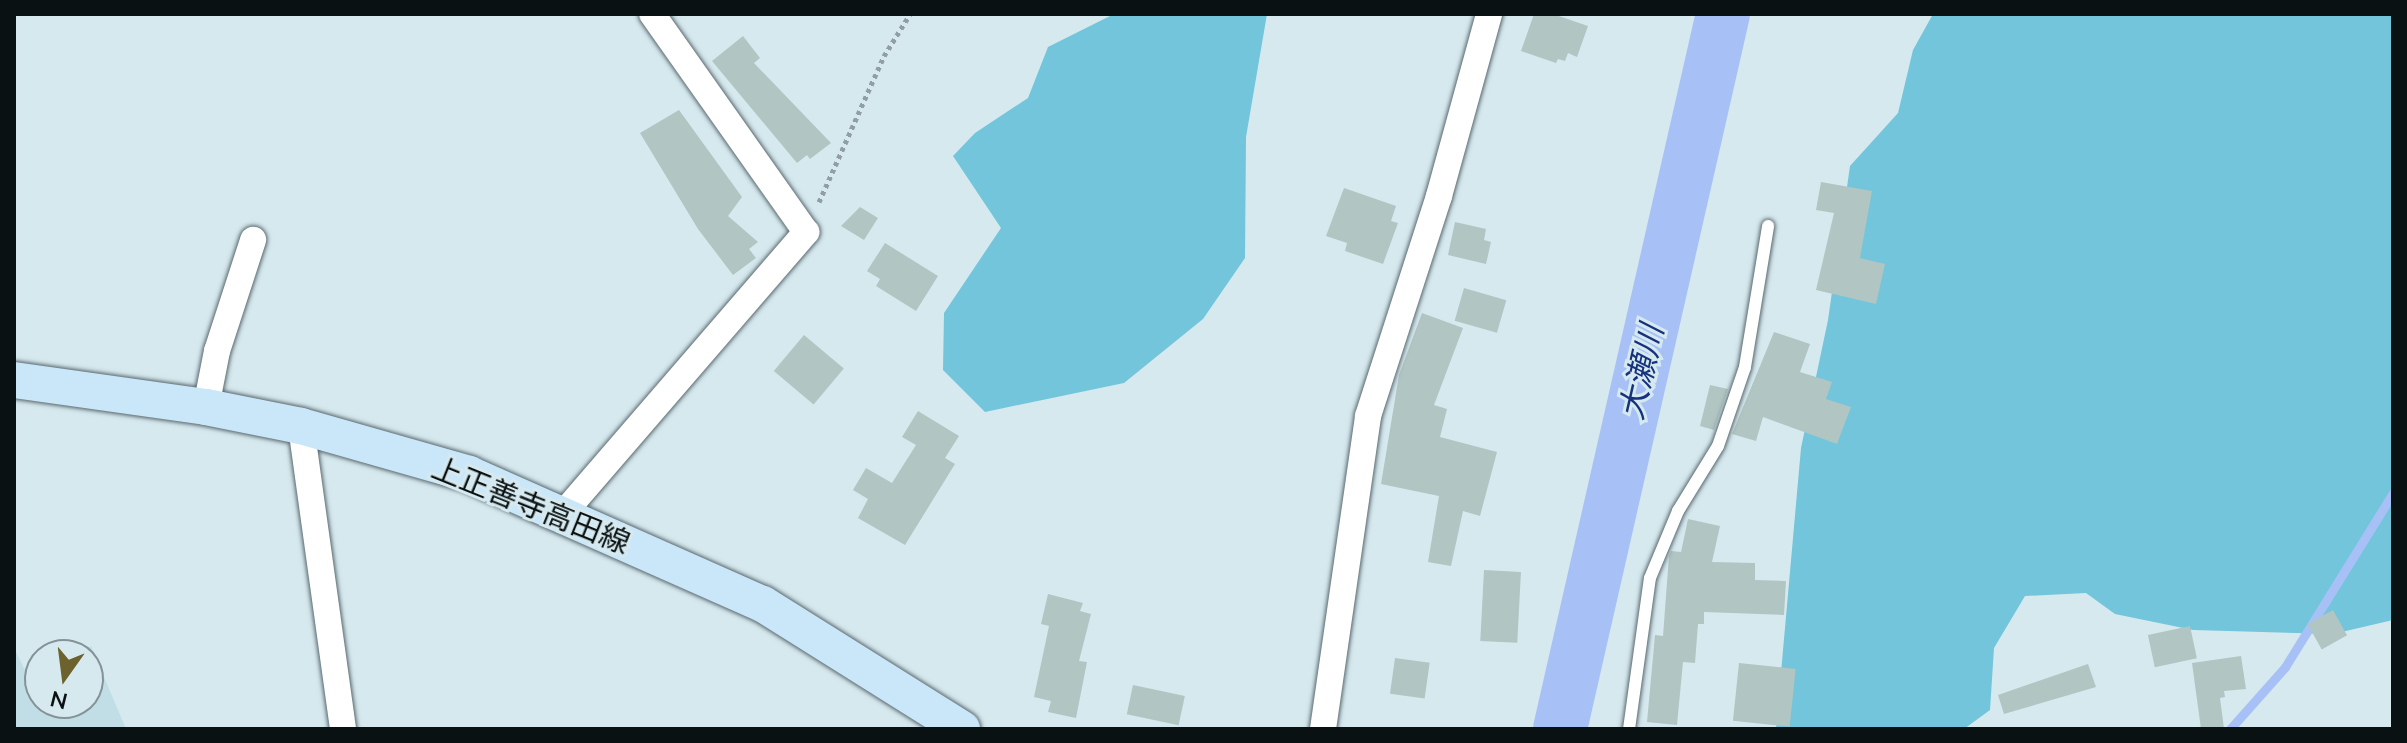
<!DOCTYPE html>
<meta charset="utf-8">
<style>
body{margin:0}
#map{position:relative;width:2407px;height:743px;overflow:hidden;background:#d6e9ef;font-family:Mulish,"Noto Sans JP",sans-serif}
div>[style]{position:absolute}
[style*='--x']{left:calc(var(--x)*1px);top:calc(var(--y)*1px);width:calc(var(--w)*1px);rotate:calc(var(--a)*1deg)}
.built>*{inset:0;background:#c1dde5}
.green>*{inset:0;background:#72c5db}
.stream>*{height:9px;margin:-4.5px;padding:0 4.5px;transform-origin:4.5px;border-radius:4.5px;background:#a7c1f6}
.river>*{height:54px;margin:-27px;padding:0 27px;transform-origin:27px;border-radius:27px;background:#a7c1f6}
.building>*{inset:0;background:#b1c5c3;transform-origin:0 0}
.path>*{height:5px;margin-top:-2.5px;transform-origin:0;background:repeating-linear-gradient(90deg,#919fa4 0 4px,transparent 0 8px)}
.roads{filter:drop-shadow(0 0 2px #59696e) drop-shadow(0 0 2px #59696e)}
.lane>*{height:12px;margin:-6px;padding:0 6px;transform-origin:6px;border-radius:6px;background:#fff}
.street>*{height:26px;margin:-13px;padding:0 13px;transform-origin:13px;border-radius:13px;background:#fff}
.secondary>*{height:36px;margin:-18px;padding:0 18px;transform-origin:18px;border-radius:18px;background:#cae7fa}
span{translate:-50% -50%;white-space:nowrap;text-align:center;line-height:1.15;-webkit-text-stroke:6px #d6e9ef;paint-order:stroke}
.street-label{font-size:30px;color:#0a1112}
.water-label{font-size:32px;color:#16327d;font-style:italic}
.frame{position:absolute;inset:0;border:16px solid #0a1112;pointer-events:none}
.north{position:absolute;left:24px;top:639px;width:80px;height:80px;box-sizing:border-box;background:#d6e9ef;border:2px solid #849397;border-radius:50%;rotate:194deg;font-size:22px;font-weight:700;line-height:32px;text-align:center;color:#0a1112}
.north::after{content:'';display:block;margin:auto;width:28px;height:36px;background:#6d612e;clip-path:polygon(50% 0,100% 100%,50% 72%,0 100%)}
</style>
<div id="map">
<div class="built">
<i style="clip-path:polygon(91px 646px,126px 729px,14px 729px,14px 648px,31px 682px,40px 677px,40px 703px,88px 703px,88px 655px,76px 655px)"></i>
</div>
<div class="green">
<i style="clip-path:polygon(1114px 14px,1267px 14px,1246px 137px,1245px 258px,1203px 319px,1124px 383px,985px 412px,943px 370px,944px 313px,1001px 228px,953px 156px,975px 133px,1028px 98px,1048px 47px)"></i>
<i style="clip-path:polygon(1933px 14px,2393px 14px,2393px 620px,2333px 634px,2193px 630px,2115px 614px,2086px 593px,2025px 596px,1994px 648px,1990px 710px,1964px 729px,1776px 729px,1801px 448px,1828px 320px,1850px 166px,1898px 113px,1913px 50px)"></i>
</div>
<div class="stream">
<i style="--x:2230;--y:729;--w:83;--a:-48.4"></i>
<i style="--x:2285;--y:667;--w:205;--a:-58.2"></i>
</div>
<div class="river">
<i style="--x:1560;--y:729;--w:733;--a:-77.16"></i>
</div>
<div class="building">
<i style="clip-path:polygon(1534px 14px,1553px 14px,1588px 26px,1577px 57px,1568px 53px,1565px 61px,1558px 59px,1556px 63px,1521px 51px)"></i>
<i style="clip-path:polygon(743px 36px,760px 58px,754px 63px,831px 143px,810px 159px,807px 155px,797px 163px,712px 61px)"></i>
<i style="clip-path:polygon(679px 110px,742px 197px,728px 216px,758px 242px,749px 249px,756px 258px,733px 275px,698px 229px,640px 133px)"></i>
<i style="clip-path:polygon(1821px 182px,1872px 191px,1860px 258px,1885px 264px,1876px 304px,1816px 290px,1834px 213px,1816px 210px)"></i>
<i style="clip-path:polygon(1344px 188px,1396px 206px,1391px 221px,1398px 223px,1383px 264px,1345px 251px,1347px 243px,1326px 236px)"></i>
<i style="clip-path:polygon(860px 207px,878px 218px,864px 240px,841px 226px)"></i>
<i style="clip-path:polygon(1455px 222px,1486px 229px,1484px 240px,1491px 242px,1486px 264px,1448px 255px)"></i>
<i style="clip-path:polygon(885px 243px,938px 276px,916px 311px,876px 286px,880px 279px,867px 271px)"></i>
<i style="left:1464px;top:288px;width:44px;height:34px;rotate:16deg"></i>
<i style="clip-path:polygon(1422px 313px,1463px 328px,1434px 405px,1447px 409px,1440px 437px,1497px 452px,1480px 516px,1463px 511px,1451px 566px,1428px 562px,1439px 496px,1381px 484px,1399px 375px)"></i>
<i style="clip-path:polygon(1774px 332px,1810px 344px,1800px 372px,1832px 382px,1826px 399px,1851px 407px,1837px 444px,1763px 417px,1756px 441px,1732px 434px)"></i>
<i style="left:804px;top:335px;width:52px;height:47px;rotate:40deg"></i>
<i style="clip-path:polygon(1710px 385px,1728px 389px,1714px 430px,1700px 426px)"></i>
<i style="clip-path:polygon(918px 411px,959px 436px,945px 458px,955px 464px,905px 545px,858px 518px,868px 499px,853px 490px,866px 468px,892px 483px,916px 445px,902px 437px)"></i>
<i style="clip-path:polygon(1688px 519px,1720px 526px,1712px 562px,1755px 563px,1755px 580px,1786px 581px,1784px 615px,1704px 612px,1704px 624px,1698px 624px,1695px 663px,1683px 662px,1677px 725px,1647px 722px,1655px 635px,1663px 636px,1669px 556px,1671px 551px,1681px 552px)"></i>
<i style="left:1484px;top:570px;width:37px;height:71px;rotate:3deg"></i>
<i style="clip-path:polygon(1048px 594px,1083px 603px,1080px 611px,1091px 614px,1079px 661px,1087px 662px,1076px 718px,1048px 712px,1051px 701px,1034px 697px,1049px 626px,1041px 624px)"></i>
<i style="left:2333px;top:610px;width:29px;height:29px;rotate:61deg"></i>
<i style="left:2190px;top:626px;width:33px;height:43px;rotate:78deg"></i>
<i style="clip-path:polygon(2241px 656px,2246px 689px,2224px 691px,2225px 697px,2220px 698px,2224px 729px,2201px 729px,2192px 663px)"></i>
<i style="left:1395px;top:658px;width:35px;height:36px;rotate:8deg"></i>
<i style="left:1739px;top:663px;width:57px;height:58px;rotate:6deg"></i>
<i style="clip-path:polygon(2088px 664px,2096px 687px,2004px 714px,1998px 695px)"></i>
<i style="left:1133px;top:685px;width:53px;height:30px;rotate:12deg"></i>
</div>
<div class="path">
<i style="--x:819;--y:202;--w:160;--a:-66"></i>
<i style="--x:884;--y:56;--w:49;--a:-58.2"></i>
</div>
<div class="roads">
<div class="lane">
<i style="--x:1629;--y:729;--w:152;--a:-82.1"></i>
<i style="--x:1650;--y:578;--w:73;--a:-67.3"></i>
<i style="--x:1678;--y:511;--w:76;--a:-58.4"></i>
<i style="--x:1718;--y:446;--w:83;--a:-71.1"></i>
<i style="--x:1745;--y:367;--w:143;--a:-80.7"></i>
</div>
<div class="street">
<i style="--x:206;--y:407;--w:57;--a:-78.9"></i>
<i style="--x:217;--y:351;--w:117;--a:-72"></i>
<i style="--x:301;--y:426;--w:306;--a:82.1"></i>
<i style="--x:562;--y:515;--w:374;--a:-49.2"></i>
<i style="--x:806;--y:232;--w:267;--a:-125.2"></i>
<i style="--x:1323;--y:729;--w:316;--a:-81.8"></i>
<i style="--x:1368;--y:416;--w:231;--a:-72.1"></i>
<i style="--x:1439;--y:196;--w:189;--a:-74.6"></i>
</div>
<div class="secondary">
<i style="--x:14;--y:380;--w:194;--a:8"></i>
<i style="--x:206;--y:407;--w:97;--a:11.3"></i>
<i style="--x:301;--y:426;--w:175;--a:15.9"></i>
<i style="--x:469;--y:474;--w:321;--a:23.9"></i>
<i style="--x:763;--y:604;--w:235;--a:32.1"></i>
</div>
</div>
<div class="street-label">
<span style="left:531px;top:505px;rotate:22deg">上正善寺高田線</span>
</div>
<div class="water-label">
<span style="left:1641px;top:372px;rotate:-77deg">大瀬川</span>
</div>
<div class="frame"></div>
<div class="north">N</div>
</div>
